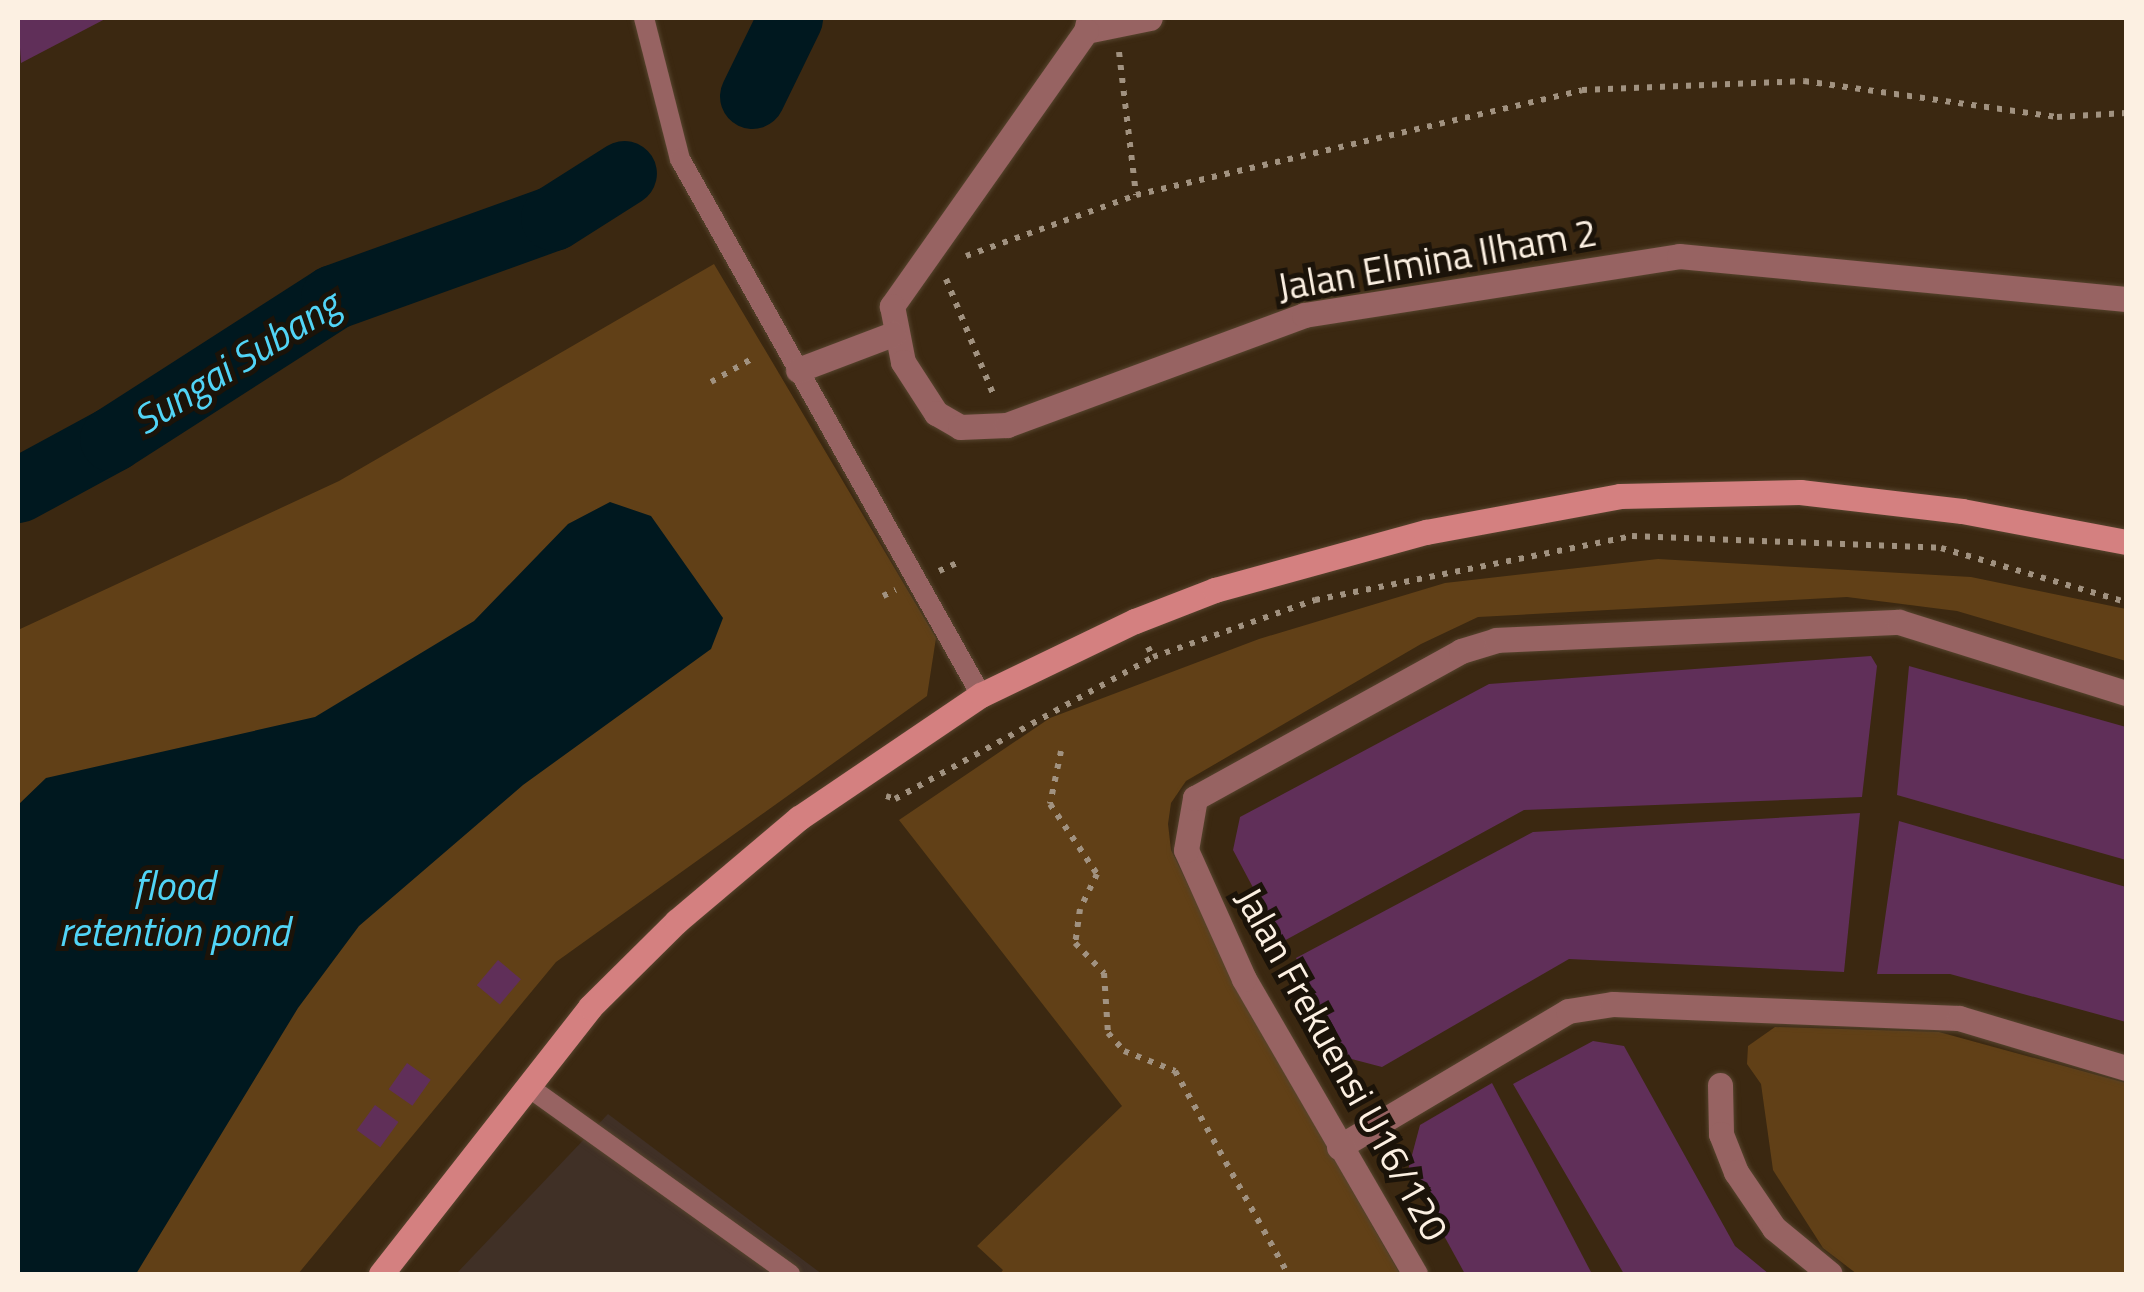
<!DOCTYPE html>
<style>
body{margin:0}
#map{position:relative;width:2144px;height:1292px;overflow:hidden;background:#3b2811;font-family:"Titillium Web",sans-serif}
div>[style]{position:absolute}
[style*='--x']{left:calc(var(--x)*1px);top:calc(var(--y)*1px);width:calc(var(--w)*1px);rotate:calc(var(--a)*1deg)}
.commercial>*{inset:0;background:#403026}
.green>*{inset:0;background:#614017}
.water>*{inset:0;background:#00181f}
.river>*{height:65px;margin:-32.5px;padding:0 32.5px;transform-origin:32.5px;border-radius:32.5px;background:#00181f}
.building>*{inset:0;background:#602f59;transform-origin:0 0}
.path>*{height:6px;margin-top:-3px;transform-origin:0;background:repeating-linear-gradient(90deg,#a19280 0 5px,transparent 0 13px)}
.roads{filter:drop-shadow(0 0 2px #56442e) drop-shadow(0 0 2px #56442e)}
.lane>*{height:20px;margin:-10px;padding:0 10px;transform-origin:10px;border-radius:10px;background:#976362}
.street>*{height:25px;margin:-12.5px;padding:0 12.5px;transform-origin:12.5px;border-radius:12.5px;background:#976362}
.secondary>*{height:25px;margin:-12.5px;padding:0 12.5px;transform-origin:12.5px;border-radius:12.5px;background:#d48080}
span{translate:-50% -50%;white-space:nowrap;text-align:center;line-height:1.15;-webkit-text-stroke:10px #1b1309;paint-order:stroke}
.street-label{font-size:38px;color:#fcf0e2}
.water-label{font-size:40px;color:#51d4f6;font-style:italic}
.frame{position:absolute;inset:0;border:20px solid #fcf0e2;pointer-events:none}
</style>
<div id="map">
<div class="commercial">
<i style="clip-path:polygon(608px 1114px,822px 1274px,456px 1274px)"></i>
</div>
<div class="green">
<i style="clip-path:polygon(714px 264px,936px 638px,927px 696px,556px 962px,298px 1274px,18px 1274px,18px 630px,339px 481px)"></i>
<i style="clip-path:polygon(1658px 559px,1971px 577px,2126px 609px,2126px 661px,1957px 611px,1847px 597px,1478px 617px,1421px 644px,1186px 781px,1171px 803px,1168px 824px,1171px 850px,1250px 1012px,1400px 1274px,1000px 1274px,1003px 1270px,977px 1246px,1122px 1106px,899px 820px,1050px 718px,1259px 639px,1445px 583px)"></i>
<i style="clip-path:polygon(1775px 1027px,1939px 1032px,2126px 1083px,2126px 1274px,1857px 1274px,1823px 1248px,1773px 1170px,1761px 1084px,1747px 1064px,1748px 1046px)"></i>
</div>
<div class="water">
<i style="clip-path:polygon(610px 502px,651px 516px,723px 618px,711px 649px,523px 785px,359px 926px,298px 1008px,136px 1274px,18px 1274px,18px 805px,46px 778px,315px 717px,474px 621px,568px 524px)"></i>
</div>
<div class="river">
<i style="--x:752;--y:96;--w:87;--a:-64"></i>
<i style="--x:18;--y:490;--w:107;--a:-28.5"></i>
<i style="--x:112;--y:439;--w:263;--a:-32.7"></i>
<i style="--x:333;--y:297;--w:234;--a:-19.8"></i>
<i style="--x:553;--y:218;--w:84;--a:-32.4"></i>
</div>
<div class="building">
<i style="clip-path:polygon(18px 18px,107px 18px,21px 63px)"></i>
<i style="clip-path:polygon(1871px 656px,1877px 666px,1862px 797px,1524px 810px,1282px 942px,1233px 850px,1240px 817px,1489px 684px)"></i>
<i style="clip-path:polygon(1909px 666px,2126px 727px,2126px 860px,1897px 795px)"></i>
<i style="clip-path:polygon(1860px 813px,1844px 972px,1569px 959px,1382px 1067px,1344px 1057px,1296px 958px,1533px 832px)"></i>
<i style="clip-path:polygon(1899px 821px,2126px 887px,2126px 1022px,1950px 974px,1877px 974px)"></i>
<i style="left:498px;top:960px;width:30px;height:33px;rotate:40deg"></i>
<i style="clip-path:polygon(1593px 1041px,1624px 1046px,1735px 1246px,1769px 1274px,1624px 1274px,1513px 1084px)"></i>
<i style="left:407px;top:1063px;width:29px;height:32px;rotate:35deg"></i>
<i style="clip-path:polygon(1492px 1083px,1592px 1274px,1465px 1274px,1408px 1170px,1420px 1125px)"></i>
<i style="left:375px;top:1105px;width:29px;height:31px;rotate:36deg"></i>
</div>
<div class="path">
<i style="--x:1119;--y:52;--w:144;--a:83.2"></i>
<i style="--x:966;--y:256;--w:181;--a:-19.7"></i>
<i style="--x:1136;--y:195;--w:458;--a:-13.2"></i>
<i style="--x:1582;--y:90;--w:222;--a:-2.3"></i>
<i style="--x:1804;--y:81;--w:256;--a:8.1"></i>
<i style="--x:2057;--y:117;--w:69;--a:-3.3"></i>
<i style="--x:946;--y:279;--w:126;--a:67.7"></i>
<i style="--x:711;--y:382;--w:51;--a:-29.6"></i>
<i style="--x:939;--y:571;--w:24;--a:-24"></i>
<i style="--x:883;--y:596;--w:14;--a:-25"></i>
<i style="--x:1148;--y:647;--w:11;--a:63"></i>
<i style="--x:1153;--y:657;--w:172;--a:-19.4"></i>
<i style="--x:1315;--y:600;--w:323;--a:-11.4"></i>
<i style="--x:1632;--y:536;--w:309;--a:2.2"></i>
<i style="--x:1941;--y:548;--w:193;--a:16.3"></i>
<i style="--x:1061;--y:751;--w:54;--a:101.7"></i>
<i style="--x:1050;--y:804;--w:84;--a:56.1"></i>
<i style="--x:1097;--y:874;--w:39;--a:116"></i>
<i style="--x:1080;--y:909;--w:34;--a:98"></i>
<i style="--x:1075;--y:943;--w:42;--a:46"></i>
<i style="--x:1104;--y:973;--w:60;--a:86.2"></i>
<i style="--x:1108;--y:1033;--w:24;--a:48"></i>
<i style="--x:1124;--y:1051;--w:55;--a:21.4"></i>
<i style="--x:1175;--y:1071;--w:232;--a:60.9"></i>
<i style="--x:886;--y:796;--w:9;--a:18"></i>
<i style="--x:895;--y:799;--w:294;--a:-28.8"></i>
</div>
<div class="roads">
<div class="lane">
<i style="--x:644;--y:18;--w:146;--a:75.7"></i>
<i style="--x:680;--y:159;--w:615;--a:60.68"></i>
<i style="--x:530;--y:1088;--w:320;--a:35.6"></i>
</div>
<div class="street">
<i style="--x:1089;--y:18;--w:13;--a:103"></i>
<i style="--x:1086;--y:31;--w:65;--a:-11.5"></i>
<i style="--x:1086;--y:31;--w:337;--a:125.2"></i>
<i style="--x:892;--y:306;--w:57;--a:78.9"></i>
<i style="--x:903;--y:362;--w:61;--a:57.1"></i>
<i style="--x:936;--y:413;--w:28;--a:30"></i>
<i style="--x:960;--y:427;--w:47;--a:-2.4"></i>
<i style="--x:1007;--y:425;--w:317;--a:-20.3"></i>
<i style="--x:1304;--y:315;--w:380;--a:-8.9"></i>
<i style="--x:1679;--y:256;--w:449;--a:5.5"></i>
<i style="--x:798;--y:370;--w:102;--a:-20.8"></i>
<i style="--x:1720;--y:1085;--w:49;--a:88.8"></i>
<i style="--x:1721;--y:1134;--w:41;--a:68.5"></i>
<i style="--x:1736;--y:1172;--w:68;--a:55.8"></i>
<i style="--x:1774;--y:1228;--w:72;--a:39.4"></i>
<i style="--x:1339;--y:1147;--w:266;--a:-30.7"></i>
<i style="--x:1568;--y:1011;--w:46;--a:-8.8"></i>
<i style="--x:1613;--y:1004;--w:346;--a:2.3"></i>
<i style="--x:1959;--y:1018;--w:174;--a:16.7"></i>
<i style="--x:1415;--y:1274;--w:341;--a:-120.1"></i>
<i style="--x:1244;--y:979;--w:141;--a:-114.2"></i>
<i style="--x:1186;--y:850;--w:53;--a:-80.2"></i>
<i style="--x:1195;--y:798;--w:304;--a:-28.9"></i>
<i style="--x:1461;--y:651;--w:37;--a:-17"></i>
<i style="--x:1496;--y:640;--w:403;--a:-2.6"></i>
<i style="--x:1899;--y:622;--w:238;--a:17.4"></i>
</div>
<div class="secondary">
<i style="--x:381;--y:1274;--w:339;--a:-51.9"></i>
<i style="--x:590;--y:1007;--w:122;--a:-44.7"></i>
<i style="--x:677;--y:921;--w:160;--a:-40.2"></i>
<i style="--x:799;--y:818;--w:220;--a:-34.1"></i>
<i style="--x:981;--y:695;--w:171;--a:-25.7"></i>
<i style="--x:1135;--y:621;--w:86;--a:-21.2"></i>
<i style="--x:1215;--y:590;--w:219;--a:-15.4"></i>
<i style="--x:1426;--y:532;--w:197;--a:-10.5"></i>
<i style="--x:1620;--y:496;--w:180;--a:-1.3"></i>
<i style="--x:1800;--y:492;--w:163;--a:6.7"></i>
<i style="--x:1962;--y:511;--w:167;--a:10.7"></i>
</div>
</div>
<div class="street-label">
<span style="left:1437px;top:260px;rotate:-10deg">Jalan Elmina Ilham 2</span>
<span style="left:1342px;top:1064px;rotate:61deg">Jalan Frekuensi U16/120</span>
</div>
<div class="water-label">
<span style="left:236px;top:362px;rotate:-32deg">Sungai Subang</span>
<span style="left:174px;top:909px">flood<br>retention pond</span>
</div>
<div class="frame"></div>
</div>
